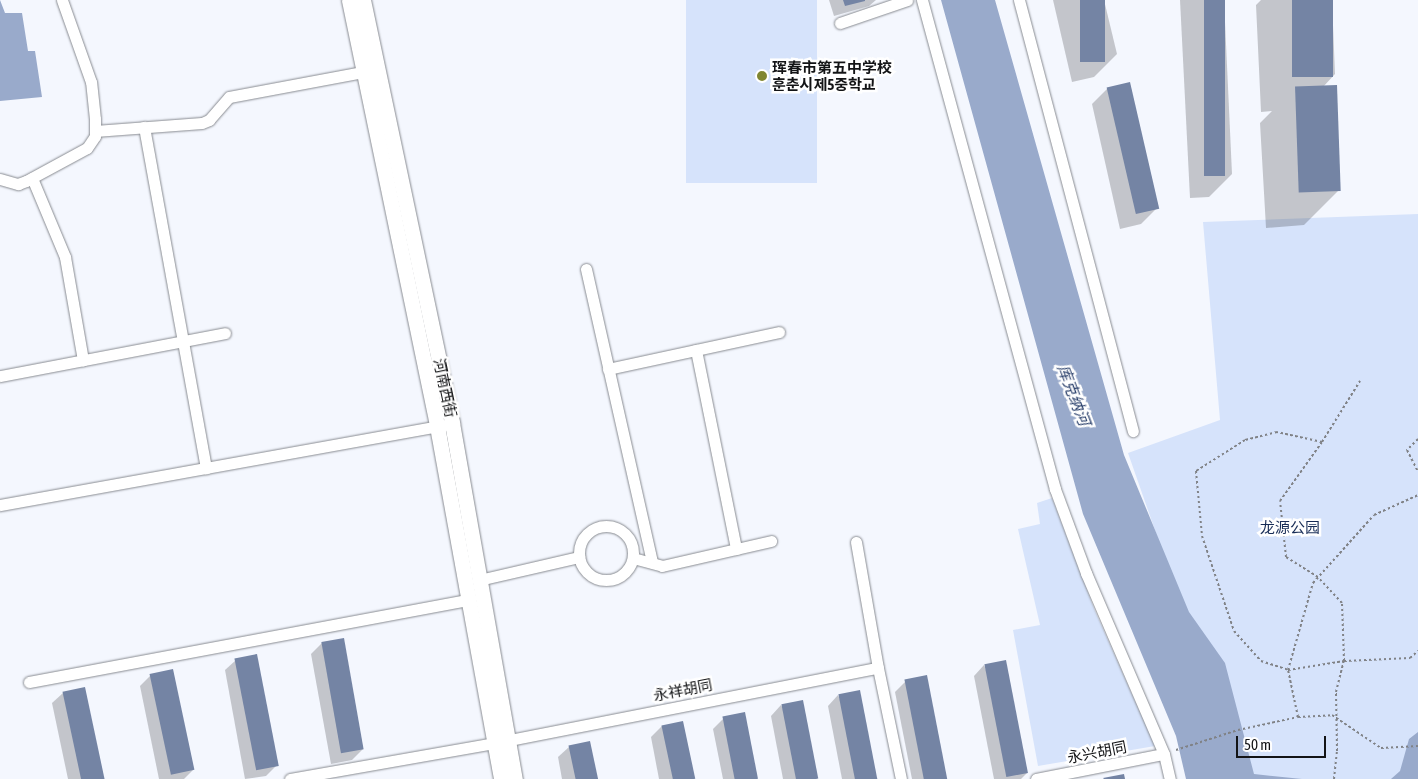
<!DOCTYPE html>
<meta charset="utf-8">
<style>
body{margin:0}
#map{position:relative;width:1418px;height:779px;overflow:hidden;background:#f4f7fe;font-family:"Asap Condensed","Noto Sans SC","Noto Sans KR",sans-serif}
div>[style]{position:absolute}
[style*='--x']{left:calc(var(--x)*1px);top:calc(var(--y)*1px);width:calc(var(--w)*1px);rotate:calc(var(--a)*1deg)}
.green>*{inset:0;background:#d6e3fb;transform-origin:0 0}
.water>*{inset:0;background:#99aacb}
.shadow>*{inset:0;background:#0003}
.building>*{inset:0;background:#7484a4;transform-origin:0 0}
.path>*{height:2px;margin-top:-1px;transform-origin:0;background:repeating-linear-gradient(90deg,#808286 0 2.5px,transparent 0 5px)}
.roads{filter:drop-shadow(0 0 1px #888b91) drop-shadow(0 0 1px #888b91)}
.minor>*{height:11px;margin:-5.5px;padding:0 5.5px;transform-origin:5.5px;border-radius:5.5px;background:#fff}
.minor>.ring{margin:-5.5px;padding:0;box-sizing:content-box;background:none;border:11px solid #fff;border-radius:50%}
.major>*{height:15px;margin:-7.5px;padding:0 7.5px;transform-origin:7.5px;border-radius:7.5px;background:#fff}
.dots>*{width:14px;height:14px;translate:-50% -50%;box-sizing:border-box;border:2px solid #fff;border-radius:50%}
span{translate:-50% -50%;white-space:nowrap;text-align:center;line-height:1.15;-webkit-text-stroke:5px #fff;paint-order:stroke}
.poi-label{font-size:15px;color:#131416;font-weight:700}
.left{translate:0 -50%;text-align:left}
.street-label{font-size:15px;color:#131416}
.park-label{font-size:15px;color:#182d57}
.water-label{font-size:16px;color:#283e6a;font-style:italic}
.scale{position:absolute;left:1236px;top:736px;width:90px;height:22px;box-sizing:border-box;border:2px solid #131416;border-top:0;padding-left:6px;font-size:15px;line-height:18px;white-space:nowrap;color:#131416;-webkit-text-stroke:4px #fff;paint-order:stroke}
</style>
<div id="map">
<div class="green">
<i style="left:686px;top:0;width:131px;height:183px"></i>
<i style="clip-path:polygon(1418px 214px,1418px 779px,1242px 779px,1128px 453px,1220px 420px,1203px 222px)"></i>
<i style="clip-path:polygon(1052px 498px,1095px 611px,1155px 746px,1038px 766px,1013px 630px,1040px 625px,1018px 529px,1040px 524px,1037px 503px)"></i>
</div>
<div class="water">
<i style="clip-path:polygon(0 0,5px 13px,22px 13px,28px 51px,35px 51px,42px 97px,0 101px)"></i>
<i style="clip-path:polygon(941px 0,995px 0,1124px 455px,1189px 612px,1225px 663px,1254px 774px,1302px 779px,1186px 779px,1176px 736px,1083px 514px)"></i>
<i style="clip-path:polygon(1418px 732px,1418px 779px,1391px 779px,1400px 771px,1409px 739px)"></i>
</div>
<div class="shadow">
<i style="clip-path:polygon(829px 0,876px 0,869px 6px,834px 16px)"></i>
<i style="clip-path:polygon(1053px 0,1104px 0,1117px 54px,1094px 77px,1072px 82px)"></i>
<i style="clip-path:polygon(1180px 0,1224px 0,1232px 174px,1209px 197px,1190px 198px)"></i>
<i style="clip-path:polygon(1261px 0,1332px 0,1335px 74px,1323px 87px,1339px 190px,1304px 225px,1266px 228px,1260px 123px,1272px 111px,1261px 112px,1256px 5px)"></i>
<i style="clip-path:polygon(1108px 88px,1157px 208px,1141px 224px,1120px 229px,1092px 104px)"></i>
<i style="clip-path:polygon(322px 643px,363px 749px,352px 760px,331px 764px,311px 654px)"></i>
<i style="clip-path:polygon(236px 660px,276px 766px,266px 776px,245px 779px,225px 670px)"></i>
<i style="clip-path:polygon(984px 665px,1027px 773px,1021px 779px,994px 779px,974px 676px)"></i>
<i style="clip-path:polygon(151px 675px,193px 770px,184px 779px,159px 779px,140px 686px)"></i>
<i style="clip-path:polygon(906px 681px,946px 779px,912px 779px,895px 692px)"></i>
<i style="clip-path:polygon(63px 693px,103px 779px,68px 779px,52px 703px)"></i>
<i style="clip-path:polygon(838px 695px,876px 779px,842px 779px,828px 706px)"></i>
<i style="clip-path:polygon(781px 705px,817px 779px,783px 779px,771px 716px)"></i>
<i style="clip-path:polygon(724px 718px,757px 779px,723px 779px,713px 729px)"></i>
<i style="clip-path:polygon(662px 726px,693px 779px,659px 779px,651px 737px)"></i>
<i style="clip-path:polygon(569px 747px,596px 779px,562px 779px,558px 757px)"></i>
</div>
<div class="building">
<i style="clip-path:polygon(843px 0,865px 0,865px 1px,845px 6px)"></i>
<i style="left:1080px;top:0;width:25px;height:62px"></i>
<i style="left:1204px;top:0;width:21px;height:176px"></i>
<i style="left:1292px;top:0;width:41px;height:77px"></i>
<i style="left:1130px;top:82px;width:130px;height:24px;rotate:77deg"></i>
<i style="left:1337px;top:85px;width:106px;height:42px;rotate:88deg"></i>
<i style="left:344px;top:638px;width:113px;height:23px;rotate:80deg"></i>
<i style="left:257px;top:654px;width:114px;height:23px;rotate:79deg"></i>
<i style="left:1006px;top:660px;width:115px;height:22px;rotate:79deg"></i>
<i style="left:173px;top:669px;width:103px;height:24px;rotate:78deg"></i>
<i style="left:927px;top:675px;width:106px;height:23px;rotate:79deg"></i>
<i style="left:85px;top:687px;width:94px;height:23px;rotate:78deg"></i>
<i style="left:860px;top:690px;width:91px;height:22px;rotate:79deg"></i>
<i style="left:803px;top:700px;width:80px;height:22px;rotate:79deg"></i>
<i style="left:745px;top:712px;width:68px;height:23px;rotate:79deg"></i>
<i style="left:683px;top:721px;width:59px;height:22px;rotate:78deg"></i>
<i style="left:590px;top:741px;width:39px;height:22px;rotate:78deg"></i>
<i style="clip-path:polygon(1124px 774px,1125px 779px,1104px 779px,1103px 778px)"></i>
</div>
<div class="path">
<i style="--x:1418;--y:439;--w:16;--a:135"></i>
<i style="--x:1407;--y:450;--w:25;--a:63"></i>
<i style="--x:1322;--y:442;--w:46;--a:-167.5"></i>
<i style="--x:1277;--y:432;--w:33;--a:166"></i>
<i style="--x:1245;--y:440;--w:58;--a:147.7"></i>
<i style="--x:1196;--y:471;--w:65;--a:84.7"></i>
<i style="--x:1202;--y:536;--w:100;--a:71.4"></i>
<i style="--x:1234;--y:631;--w:40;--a:48"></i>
<i style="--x:1261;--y:661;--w:28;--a:18"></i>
<i style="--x:1288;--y:670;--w:57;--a:-9.1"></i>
<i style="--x:1344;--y:661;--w:66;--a:-2.6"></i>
<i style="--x:1410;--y:658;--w:11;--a:-41"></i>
<i style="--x:1298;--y:717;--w:48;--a:-102"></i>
<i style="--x:1288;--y:670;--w:91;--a:-74"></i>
<i style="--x:1313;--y:583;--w:91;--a:-48.1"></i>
<i style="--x:1374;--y:515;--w:48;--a:-24.4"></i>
<i style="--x:1176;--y:750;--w:65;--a:-17.9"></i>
<i style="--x:1238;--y:730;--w:61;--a:-12.2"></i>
<i style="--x:1298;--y:717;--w:34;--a:-3"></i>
<i style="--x:1332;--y:715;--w:59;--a:34"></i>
<i style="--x:1381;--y:748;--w:37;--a:-3"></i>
<i style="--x:1334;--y:779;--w:28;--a:-84"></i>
<i style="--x:1337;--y:751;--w:59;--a:-91"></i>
<i style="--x:1336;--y:692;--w:32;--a:-76"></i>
<i style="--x:1344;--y:661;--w:58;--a:-92"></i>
<i style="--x:1342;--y:603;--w:35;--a:-133"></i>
<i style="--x:1318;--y:577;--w:38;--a:-148"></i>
<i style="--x:1286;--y:557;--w:56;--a:-96.1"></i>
<i style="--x:1280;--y:501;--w:72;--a:-54.6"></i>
<i style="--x:1322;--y:442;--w:72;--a:-58.1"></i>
</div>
<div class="roads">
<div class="minor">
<i style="--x:922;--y:0;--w:507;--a:74.78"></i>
<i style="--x:1055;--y:489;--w:90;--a:69.7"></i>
<i style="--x:1086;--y:573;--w:197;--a:66.7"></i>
<i style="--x:1164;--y:754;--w:26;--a:77"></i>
<i style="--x:1019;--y:0;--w:446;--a:75.2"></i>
<i style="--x:840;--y:23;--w:71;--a:-18.9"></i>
<i style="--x:144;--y:127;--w:347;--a:79.7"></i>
<i style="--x:95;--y:131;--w:107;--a:-4.3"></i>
<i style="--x:202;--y:123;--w:8;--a:-23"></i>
<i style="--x:209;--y:120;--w:30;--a:-49"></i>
<i style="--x:229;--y:97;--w:136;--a:-10.6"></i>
<i style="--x:32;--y:178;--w:86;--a:67.3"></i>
<i style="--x:65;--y:257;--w:105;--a:80.1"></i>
<i style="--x:0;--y:179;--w:19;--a:16"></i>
<i style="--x:18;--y:184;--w:9;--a:-21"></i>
<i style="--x:26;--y:181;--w:69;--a:-28.4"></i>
<i style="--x:87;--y:148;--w:14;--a:-56"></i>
<i style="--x:95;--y:136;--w:17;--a:-90"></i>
<i style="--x:95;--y:119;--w:37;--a:-96"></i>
<i style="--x:91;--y:82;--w:87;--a:-109.5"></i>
<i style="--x:586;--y:269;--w:301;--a:77.3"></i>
<i style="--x:696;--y:350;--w:203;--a:78.6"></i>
<i style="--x:608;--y:369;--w:175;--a:-12.2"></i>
<i style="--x:0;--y:376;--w:229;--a:-10.8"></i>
<i style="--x:0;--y:505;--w:451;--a:-10.2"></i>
<i class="ring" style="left:579px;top:526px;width:43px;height:43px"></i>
<i style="--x:856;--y:542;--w:128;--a:80.1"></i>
<i style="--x:878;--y:668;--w:113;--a:78.3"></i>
<i style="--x:633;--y:558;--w:30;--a:15"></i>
<i style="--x:662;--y:566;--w:112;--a:-12.9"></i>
<i style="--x:479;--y:580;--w:103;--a:-13"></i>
<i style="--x:29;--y:682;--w:447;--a:-10.6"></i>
<i style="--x:290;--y:779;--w:207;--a:-10"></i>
<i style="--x:494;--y:743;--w:391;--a:-11.1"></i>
<i style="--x:1036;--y:779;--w:130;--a:-11.1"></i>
</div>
<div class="major">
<i style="--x:349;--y:0;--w:435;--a:78.3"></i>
<i style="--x:437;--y:426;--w:359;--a:79.7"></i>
<i style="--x:363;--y:0;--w:432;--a:78.1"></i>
<i style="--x:452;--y:423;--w:362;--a:80"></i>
</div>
</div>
<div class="dots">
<i style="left:762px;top:76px;background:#808631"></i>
</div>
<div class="poi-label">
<span class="left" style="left:772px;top:76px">珲春市第五中学校<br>훈춘시제5중학교</span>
</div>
<div class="street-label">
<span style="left:445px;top:388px;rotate:78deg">河南西街</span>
<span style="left:683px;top:690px;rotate:-11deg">永祥胡同</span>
<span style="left:1097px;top:752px;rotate:-11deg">永兴胡同</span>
</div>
<div class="park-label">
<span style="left:1290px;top:528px">龙源公园</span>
</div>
<div class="water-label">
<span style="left:1074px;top:395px;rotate:69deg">库克纳河</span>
</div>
<div class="scale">50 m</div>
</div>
